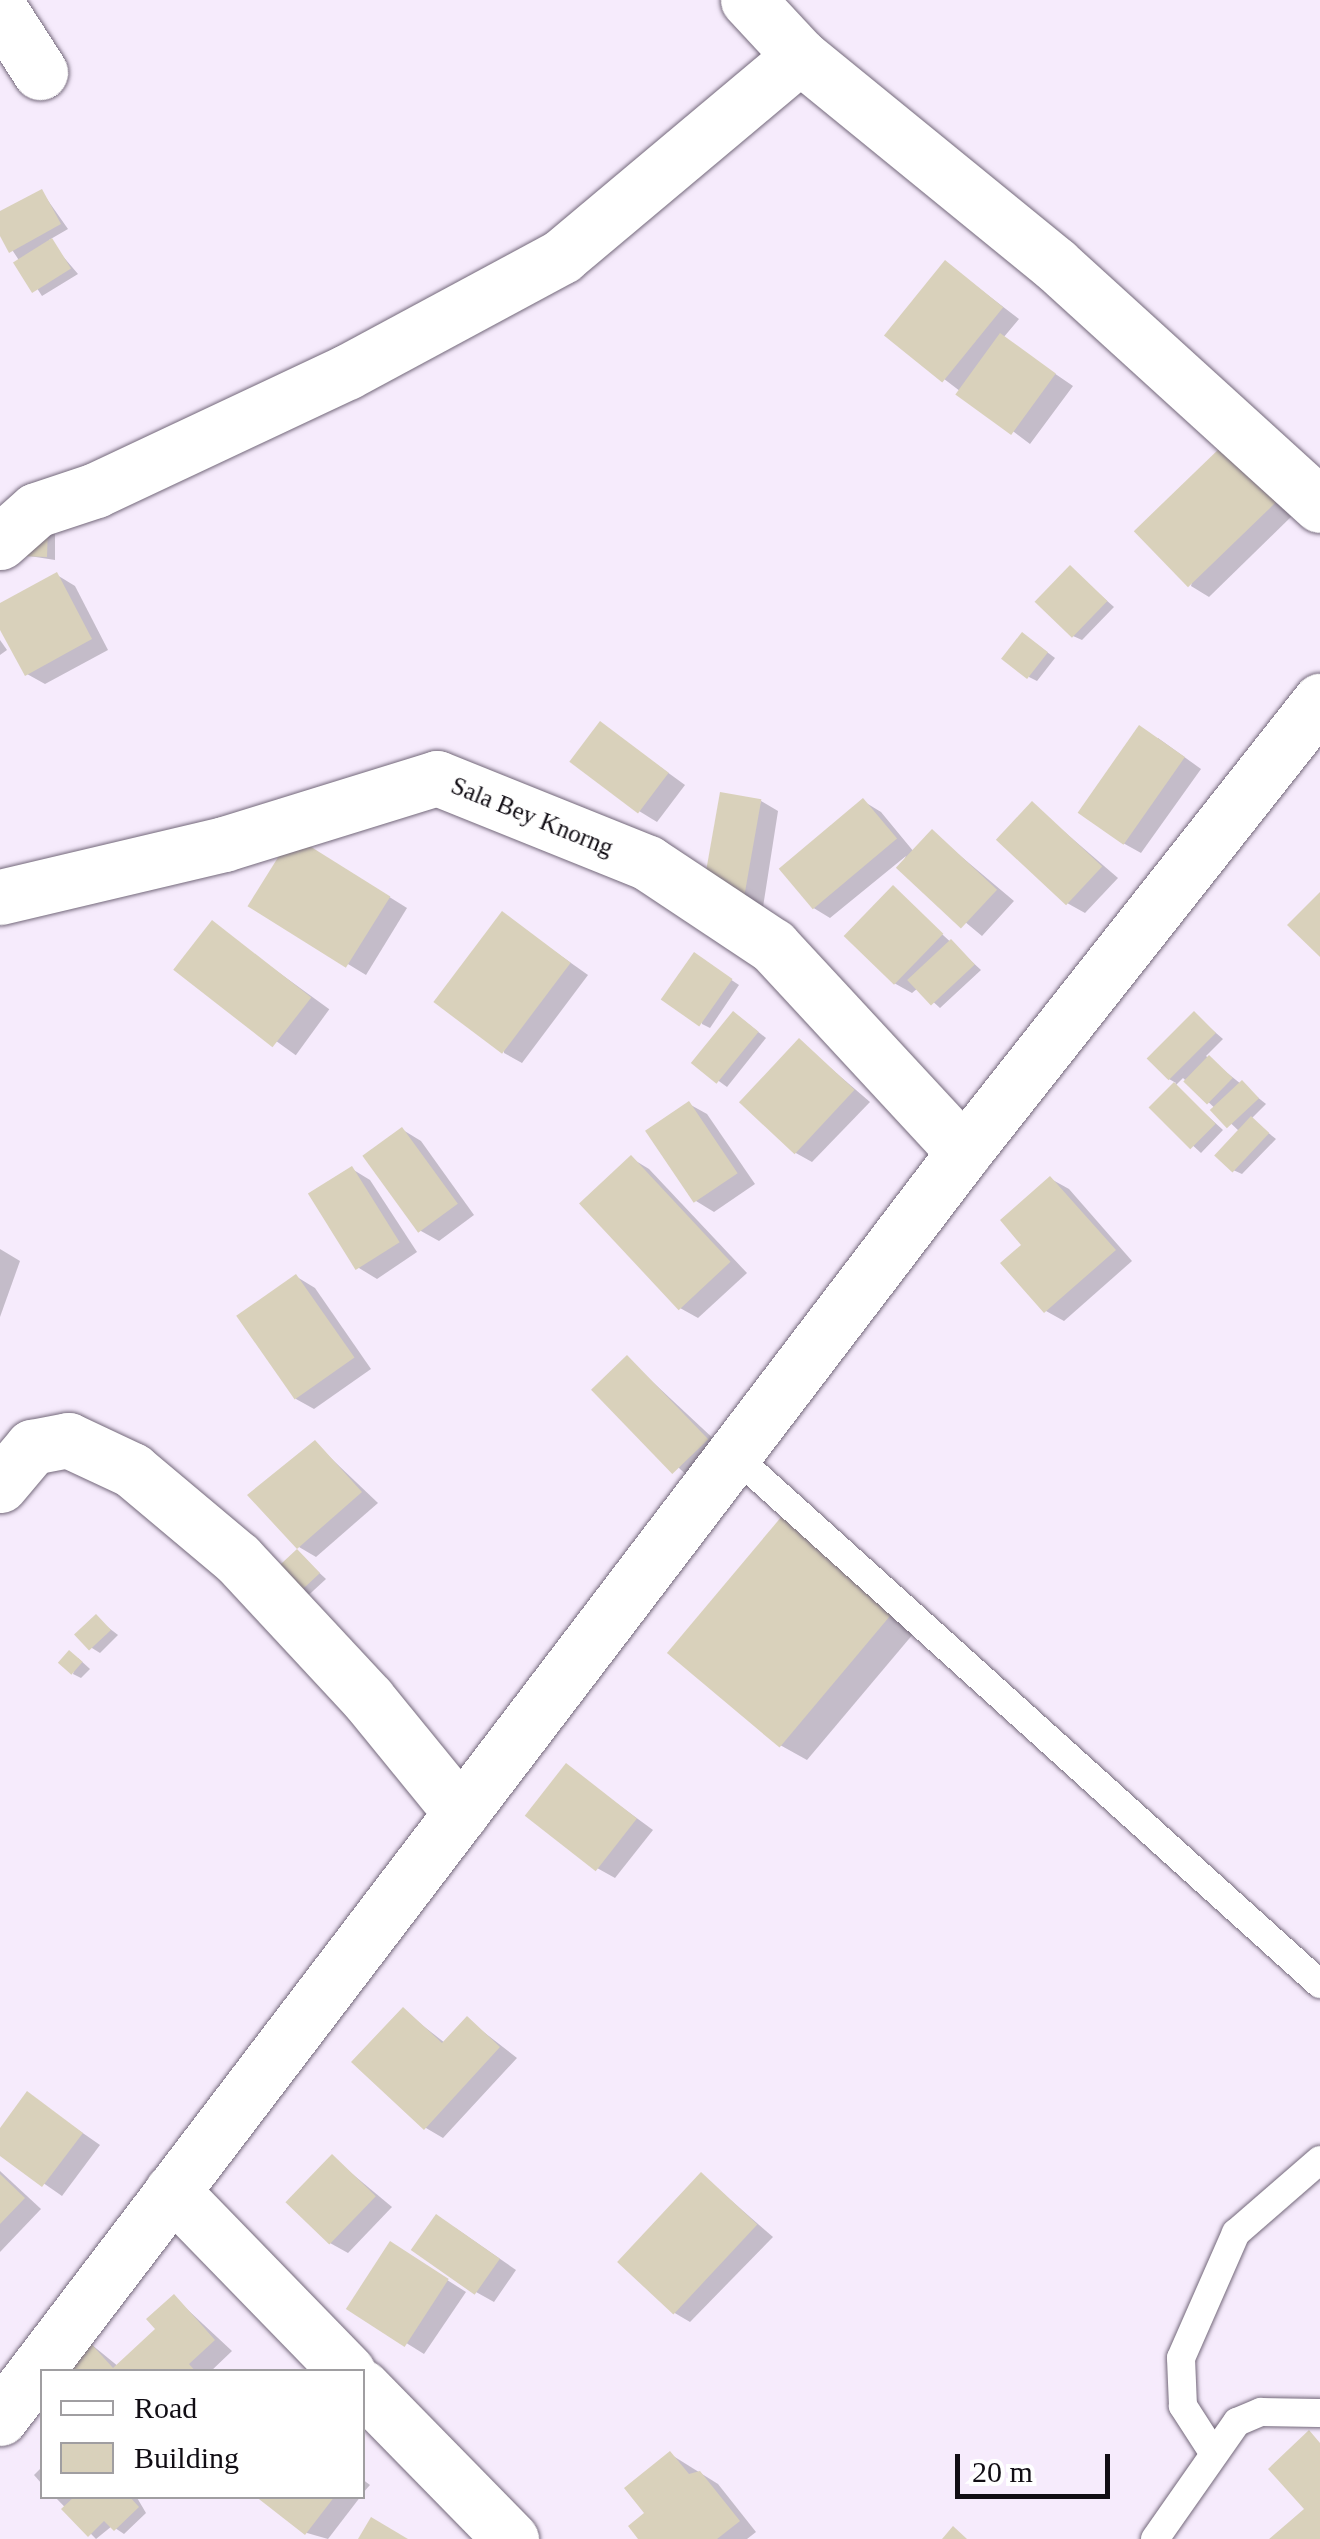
<!DOCTYPE html>
<style>
body{margin:0}
#map{position:relative;width:1320px;height:2539px;overflow:hidden;background:#f6ebfc;font-family:Georgia,serif}
div>[style]{position:absolute}
[style*='--x']{left:calc(var(--x)*1px);top:calc(var(--y)*1px);width:calc(var(--w)*1px);rotate:calc(var(--a)*1deg)}
.shadow>*{inset:0;background:#0003;transform-origin:0 0}
.building>*{inset:0;background:#d9d1bb;transform-origin:0 0}
.roads{filter:drop-shadow(0 0 2px #73687a) drop-shadow(0 0 2px #73687a)}
.service>*{height:28px;margin:-14px;padding:0 14px;transform-origin:14px;border-radius:14px;background:#fff}
.minor>*{height:55px;margin:-27.5px;padding:0 27.5px;transform-origin:27.5px;border-radius:27.5px;background:#fff}
.tertiary>*{height:55px;margin:-27.5px;padding:0 27.5px;transform-origin:27.5px;border-radius:27.5px;background:#fff}
span{translate:-50% -50%;white-space:nowrap;text-align:center;line-height:1.15;-webkit-text-stroke:10px #fff;paint-order:stroke}
.street-label{font-size:25px;color:#110d14}
.legend{position:absolute;left:40px;top:2369px;width:325px;height:130px;box-sizing:border-box;background:#fff;border:2px solid #a09ea1;margin:0;padding:12px 18px;list-style:none;font-size:30px;color:#110d14}
.legend li{display:flex;align-items:center;gap:20px;height:50px}
.legend b{width:50px;border:2px solid #a09ea1}
.scale{position:absolute;left:955px;top:2454px;width:155px;height:45px;box-sizing:border-box;border:5px solid #110d14;border-top:0;padding-left:12px;font-size:30px;line-height:35px;white-space:nowrap;color:#110d14;-webkit-text-stroke:8px #fff;paint-order:stroke}
</style>
<div id="map">
<div class="shadow">
<i style="clip-path:polygon(42px 192px,68px 229px,49px 240px,78px 274px,42px 296px,0 231px,0 214px)"></i>
<i style="clip-path:polygon(946px 263px,1019px 319px,1003px 338px,1073px 386px,1030px 444px,886px 335px)"></i>
<i style="clip-path:polygon(1224px 448px,1295px 513px,1209px 597px,1191px 586px)"></i>
<i style="clip-path:polygon(47px 528px,55px 533px,55px 560px,23px 555px)"></i>
<i style="clip-path:polygon(1070px 568px,1114px 607px,1082px 640px,1073px 636px)"></i>
<i style="clip-path:polygon(57px 575px,75px 586px,108px 650px,45px 684px,27px 674px,0 624px,0 606px)"></i>
<i style="clip-path:polygon(0 640px,7px 650px,0 655px)"></i>
<i style="clip-path:polygon(1031px 640px,1055px 658px,1037px 681px,1029px 677px)"></i>
<i style="clip-path:polygon(601px 724px,685px 785px,657px 822px,639px 811px)"></i>
<i style="clip-path:polygon(1158px 738px,1201px 769px,1141px 853px,1123px 843px)"></i>
<i style="clip-path:polygon(761px 801px,778px 811px,763px 907px,724px 901px)"></i>
<i style="clip-path:polygon(863px 801px,881px 812px,914px 852px,932px 832px,1014px 901px,982px 936px,900px 868px,906px 856px,830px 918px,812px 907px)"></i>
<i style="clip-path:polygon(1032px 804px,1118px 878px,1085px 913px,1067px 903px)"></i>
<i style="clip-path:polygon(311px 848px,407px 908px,366px 975px,251px 905px)"></i>
<i style="clip-path:polygon(893px 889px,981px 970px,940px 1008px,918px 988px,912px 993px,894px 983px)"></i>
<i style="clip-path:polygon(502px 914px,588px 975px,522px 1063px,504px 1053px)"></i>
<i style="left:212px;top:924px;width:145px;height:57px;rotate:36deg"></i>
<i style="clip-path:polygon(703px 961px,739px 985px,710px 1028px,702px 1024px)"></i>
<i style="clip-path:polygon(1194px 1014px,1223px 1039px,1206px 1056px,1266px 1104px,1251px 1119px,1276px 1139px,1242px 1174px,1233px 1170px,1240px 1132px,1183px 1078px,1175px 1086px,1223px 1130px,1201px 1153px,1151px 1107px,1176px 1083px,1169px 1079px)"></i>
<i style="clip-path:polygon(742px 1019px,766px 1038px,727px 1087px,694px 1063px)"></i>
<i style="clip-path:polygon(799px 1041px,870px 1102px,812px 1162px,794px 1152px)"></i>
<i style="clip-path:polygon(689px 1104px,707px 1114px,755px 1184px,714px 1212px,696px 1201px)"></i>
<i style="clip-path:polygon(403px 1130px,421px 1141px,474px 1215px,439px 1241px,421px 1231px)"></i>
<i style="clip-path:polygon(631px 1158px,649px 1169px,747px 1273px,698px 1318px,680px 1308px)"></i>
<i style="clip-path:polygon(352px 1169px,370px 1180px,417px 1252px,377px 1279px,359px 1268px)"></i>
<i style="clip-path:polygon(1051px 1179px,1069px 1189px,1132px 1261px,1064px 1321px,1046px 1311px,1024px 1245px)"></i>
<i style="clip-path:polygon(0 1249px,20px 1261px,0 1317px)"></i>
<i style="clip-path:polygon(297px 1277px,315px 1288px,371px 1369px,314px 1409px,296px 1399px)"></i>
<i style="left:627px;top:1358px;width:134px;height:45px;rotate:43deg"></i>
<i style="clip-path:polygon(315px 1443px,378px 1503px,316px 1557px,299px 1547px)"></i>
<i style="clip-path:polygon(782px 1519px,919px 1627px,807px 1760px,780px 1745px)"></i>
<i style="clip-path:polygon(297px 1552px,326px 1579px,300px 1603px)"></i>
<i style="clip-path:polygon(96px 1618px,118px 1635px,100px 1653px,92px 1648px)"></i>
<i style="clip-path:polygon(78px 1658px,90px 1669px,81px 1678px,73px 1674px)"></i>
<i style="clip-path:polygon(567px 1767px,653px 1830px,615px 1878px,597px 1868px)"></i>
<i style="clip-path:polygon(403px 2010px,445px 2043px,467px 2019px,517px 2058px,443px 2138px,426px 2128px)"></i>
<i style="clip-path:polygon(28px 2095px,100px 2145px,62px 2196px,0 2153px,0 2132px)"></i>
<i style="clip-path:polygon(332px 2157px,392px 2207px,348px 2253px,330px 2243px)"></i>
<i style="clip-path:polygon(0 2171px,41px 2209px,0 2252px)"></i>
<i style="clip-path:polygon(702px 2175px,773px 2237px,690px 2322px,673px 2312px)"></i>
<i style="clip-path:polygon(454px 2227px,516px 2270px,494px 2302px,476px 2292px)"></i>
<i style="clip-path:polygon(408px 2255px,466px 2292px,424px 2354px,350px 2308px)"></i>
<i style="clip-path:polygon(174px 2297px,232px 2351px,210px 2372px,66px 2372px,86px 2340px,119px 2367px,159px 2329px)"></i>
<i style="clip-path:polygon(670px 2454px,718px 2484px,756px 2532px,747px 2539px,641px 2539px)"></i>
<i style="clip-path:polygon(42px 2467px,42px 2484px,34px 2475px)"></i>
<i style="clip-path:polygon(362px 2479px,370px 2485px,362px 2494px)"></i>
<i style="clip-path:polygon(54px 2496px,136px 2496px,146px 2513px,124px 2534px,112px 2526px,96px 2539px)"></i>
<i style="clip-path:polygon(259px 2496px,361px 2496px,328px 2539px,307px 2533px)"></i>
</div>
<div class="building">
<i style="clip-path:polygon(42px 189px,61px 224px,9px 253px,0 236px,0 211px)"></i>
<i style="left:52px;top:238px;width:36px;height:46px;rotate:58deg"></i>
<i style="left:945px;top:260px;width:75px;height:97px;rotate:39deg"></i>
<i style="left:1000px;top:333px;width:69px;height:76px;rotate:36deg"></i>
<i style="left:1223px;top:445px;width:78px;height:124px;rotate:46deg"></i>
<i style="clip-path:polygon(48px 526px,47px 557px,20px 556px)"></i>
<i style="left:1070px;top:565px;width:52px;height:51px;rotate:44deg"></i>
<i style="clip-path:polygon(57px 572px,92px 639px,25px 676px,0 630px,0 603px)"></i>
<i style="left:1022px;top:632px;width:33px;height:34px;rotate:38deg"></i>
<i style="left:600px;top:721px;width:86px;height:51px;rotate:37deg"></i>
<i style="left:1139px;top:725px;width:56px;height:107px;rotate:35deg"></i>
<i style="left:720px;top:792px;width:42px;height:101px;rotate:10deg"></i>
<i style="left:863px;top:798px;width:53px;height:110px;rotate:50deg"></i>
<i style="left:1032px;top:801px;width:96px;height:53px;rotate:43deg"></i>
<i style="left:932px;top:829px;width:89px;height:53px;rotate:43deg"></i>
<i style="left:292px;top:835px;width:116px;height:84px;rotate:32deg"></i>
<i style="left:893px;top:885px;width:70px;height:71px;rotate:44deg"></i>
<i style="clip-path:polygon(1320px 892px,1320px 957px,1287px 925px)"></i>
<i style="left:502px;top:911px;width:86px;height:114px;rotate:37deg"></i>
<i style="left:212px;top:920px;width:126px;height:63px;rotate:38deg"></i>
<i style="left:951px;top:939px;width:35px;height:60px;rotate:47deg"></i>
<i style="left:694px;top:952px;width:47px;height:58px;rotate:35deg"></i>
<i style="left:733px;top:1011px;width:33px;height:67px;rotate:39deg"></i>
<i style="left:1194px;top:1011px;width:31px;height:67px;rotate:45deg"></i>
<i style="left:799px;top:1038px;width:76px;height:88px;rotate:43deg"></i>
<i style="left:1209px;top:1055px;width:33px;height:37px;rotate:44deg"></i>
<i style="left:1242px;top:1080px;width:25px;height:44px;rotate:47deg"></i>
<i style="left:1174px;top:1082px;width:59px;height:36px;rotate:45deg"></i>
<i style="left:689px;top:1101px;width:87px;height:53px;rotate:56deg"></i>
<i style="left:1251px;top:1116px;width:25px;height:54px;rotate:43deg"></i>
<i style="left:402px;top:1127px;width:95px;height:49px;rotate:54deg"></i>
<i style="left:631px;top:1155px;width:146px;height:71px;rotate:47deg"></i>
<i style="left:352px;top:1166px;width:90px;height:52px;rotate:58deg"></i>
<i style="clip-path:polygon(1050px 1176px,1116px 1250px,1044px 1313px,1000px 1263px,1021px 1245px,1000px 1220px)"></i>
<i style="left:296px;top:1274px;width:102px;height:73px;rotate:55deg"></i>
<i style="left:627px;top:1355px;width:117px;height:50px;rotate:46deg"></i>
<i style="clip-path:polygon(315px 1440px,362px 1492px,297px 1549px,320px 1573px,290px 1601px,268px 1576px,297px 1549px,247px 1495px)"></i>
<i style="left:782px;top:1516px;width:147px;height:179px;rotate:40deg"></i>
<i style="left:96px;top:1614px;width:22px;height:30px;rotate:47deg"></i>
<i style="left:69px;top:1650px;width:18px;height:17px;rotate:41deg"></i>
<i style="left:566px;top:1763px;width:90px;height:67px;rotate:38deg"></i>
<i style="clip-path:polygon(403px 2007px,442px 2043px,467px 2016px,500px 2047px,424px 2130px,351px 2062px)"></i>
<i style="clip-path:polygon(27px 2091px,83px 2133px,42px 2187px,0 2156px,0 2128px)"></i>
<i style="left:332px;top:2154px;width:61px;height:67px;rotate:44deg"></i>
<i style="left:701px;top:2172px;width:77px;height:123px;rotate:43deg"></i>
<i style="clip-path:polygon(0 2174px,25px 2198px,0 2224px)"></i>
<i style="left:436px;top:2214px;width:78px;height:44px;rotate:35deg"></i>
<i style="left:390px;top:2241px;width:70px;height:81px;rotate:33deg"></i>
<i style="clip-path:polygon(174px 2294px,215px 2340px,189px 2364px,196px 2372px,63px 2372px,85px 2337px,113px 2368px,155px 2329px,146px 2319px)"></i>
<i style="clip-path:polygon(1309px 2430px,1320px 2443px,1320px 2539px,1269px 2539px,1304px 2509px,1268px 2469px)"></i>
<i style="clip-path:polygon(670px 2451px,689px 2474px,700px 2471px,740px 2521px,717px 2539px,638px 2539px,628px 2526px,644px 2513px,624px 2488px)"></i>
<i style="clip-path:polygon(75px 2496px,129px 2496px,139px 2507px,114px 2531px,104px 2521px,88px 2537px,61px 2509px)"></i>
<i style="clip-path:polygon(255px 2496px,335px 2496px,305px 2535px)"></i>
<i style="clip-path:polygon(371px 2517px,408px 2539px,358px 2539px)"></i>
<i style="clip-path:polygon(953px 2526px,967px 2539px,942px 2539px)"></i>
</div>
<div class="roads">
<div class="service">
<i style="--x:735;--y:1456;--w:788;--a:42.07"></i>
<i style="--x:1212;--y:2451;--w:54;--a:-122.8"></i>
<i style="--x:1183;--y:2406;--w:48;--a:-92.4"></i>
<i style="--x:1181;--y:2358;--w:137;--a:-66.3"></i>
<i style="--x:1236;--y:2233;--w:111;--a:-41"></i>
<i style="--x:1155;--y:2539;--w:143;--a:-55"></i>
<i style="--x:1237;--y:2422;--w:26;--a:-23"></i>
<i style="--x:1261;--y:2412;--w:59;--a:1"></i>
</div>
<div class="minor">
<i style="--x:748;--y:0;--w:76;--a:47.1"></i>
<i style="--x:800;--y:56;--w:329;--a:39.2"></i>
<i style="--x:1055;--y:264;--w:358;--a:42.3"></i>
<i style="--x:0;--y:10;--w:74;--a:57.2"></i>
<i style="--x:0;--y:542;--w:48;--a:-41.6"></i>
<i style="--x:36;--y:510;--w:63;--a:-18.4"></i>
<i style="--x:96;--y:490;--w:277;--a:-25.2"></i>
<i style="--x:347;--y:372;--w:244;--a:-28.3"></i>
<i style="--x:562;--y:256;--w:311;--a:-40"></i>
<i style="--x:0;--y:897;--w:230;--a:-13.3"></i>
<i style="--x:224;--y:844;--w:223;--a:-17.2"></i>
<i style="--x:437;--y:778;--w:227;--a:21.9"></i>
<i style="--x:648;--y:863;--w:150;--a:33.6"></i>
<i style="--x:773;--y:946;--w:281;--a:47.2"></i>
<i style="--x:0;--y:1485;--w:50;--a:-49.9"></i>
<i style="--x:32;--y:1447;--w:37;--a:-11"></i>
<i style="--x:68;--y:1440;--w:71;--a:25.1"></i>
<i style="--x:132;--y:1470;--w:138;--a:40"></i>
<i style="--x:238;--y:1559;--w:191;--a:47.1"></i>
<i style="--x:368;--y:1699;--w:147;--a:50.8"></i>
<i style="--x:172;--y:2191;--w:252;--a:45.8"></i>
<i style="--x:362;--y:2387;--w:213;--a:45.6"></i>
</div>
<div class="tertiary">
<i style="--x:0;--y:2418;--w:1591;--a:-52.71"></i>
<i style="--x:964;--y:1152;--w:575;--a:-51.71"></i>
</div>
</div>
<div class="street-label">
<span style="left:532px;top:817px;rotate:22deg">Sala Bey Knorng</span>
</div>
<ul class="legend">
<li><b style="height:12px;background:#fff"></b>Road</li>
<li><b style="height:28px;background:#d9d1bb"></b>Building</li>
</ul>
<div class="scale">20 m</div>
</div>
